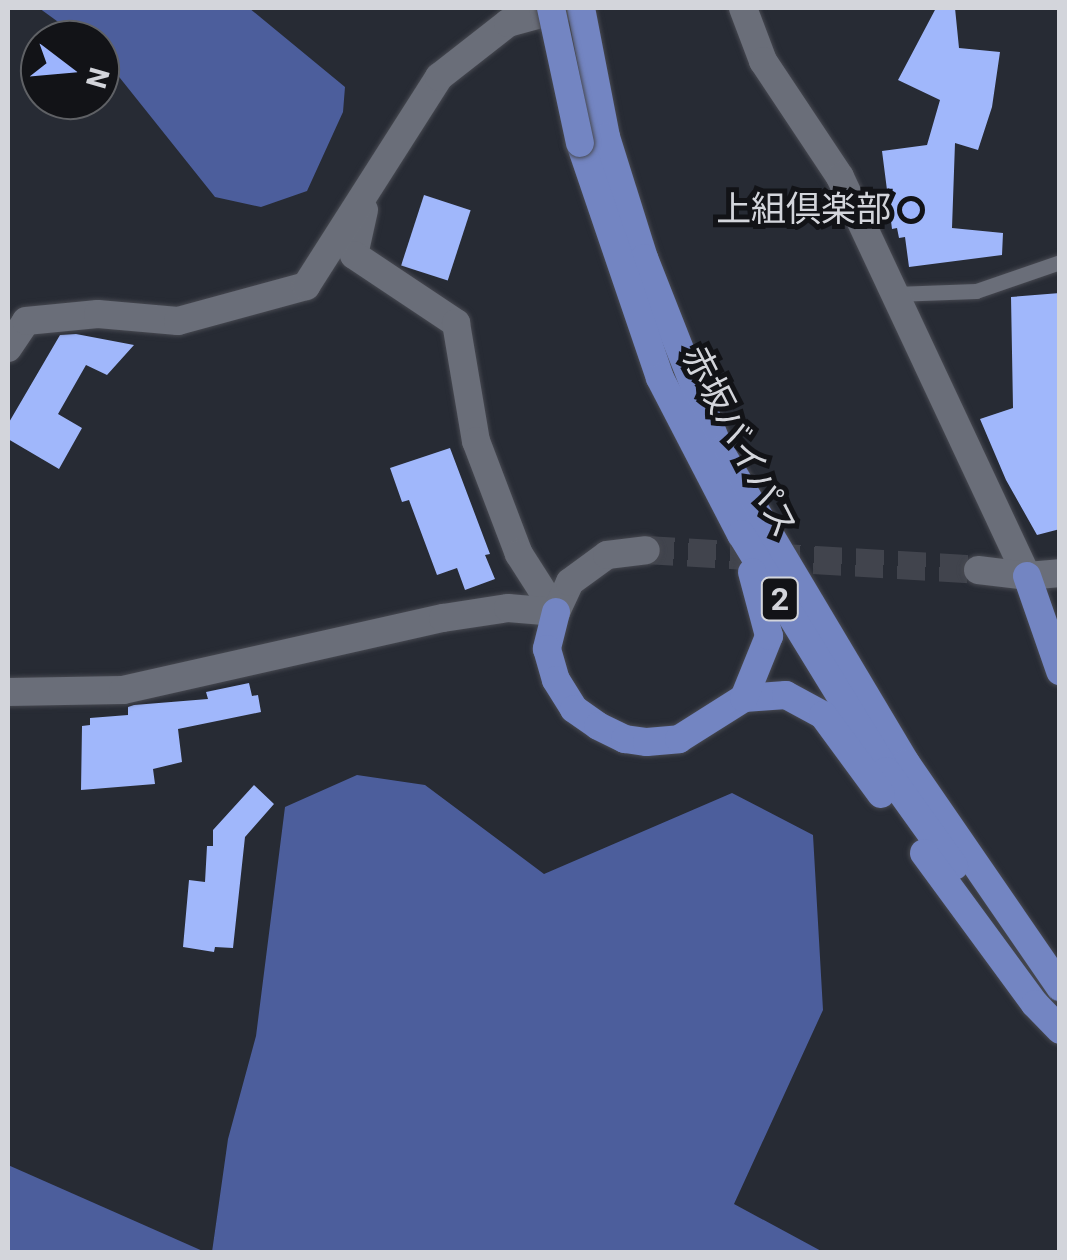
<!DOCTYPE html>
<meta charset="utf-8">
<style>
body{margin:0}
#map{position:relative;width:1067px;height:1260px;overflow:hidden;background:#272b34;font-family:Roboto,"Noto Sans JP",sans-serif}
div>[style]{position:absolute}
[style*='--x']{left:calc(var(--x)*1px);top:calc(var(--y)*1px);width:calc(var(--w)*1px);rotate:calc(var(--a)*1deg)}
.forest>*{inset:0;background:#4c5e9c}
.building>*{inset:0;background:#a0b7fb;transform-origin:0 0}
.tertiary-tunnel>*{height:28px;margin-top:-14px;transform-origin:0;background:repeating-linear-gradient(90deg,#41444d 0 28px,transparent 0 42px)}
.roads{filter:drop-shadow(0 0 2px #474951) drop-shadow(0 0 2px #474951)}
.service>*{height:15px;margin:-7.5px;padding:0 7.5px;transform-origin:7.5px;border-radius:7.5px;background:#6a6e79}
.minor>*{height:28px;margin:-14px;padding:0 14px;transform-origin:14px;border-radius:14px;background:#6a6e79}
.tertiary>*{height:28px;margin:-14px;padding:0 14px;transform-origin:14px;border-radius:14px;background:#6a6e79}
.trunk>*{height:28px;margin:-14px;padding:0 14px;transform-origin:14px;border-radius:14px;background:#7385c2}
.bridges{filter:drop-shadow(0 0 2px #474951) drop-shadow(0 0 2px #474951)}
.trunk-bridge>*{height:28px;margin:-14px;padding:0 14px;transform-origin:14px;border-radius:14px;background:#7385c2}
.dots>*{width:28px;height:28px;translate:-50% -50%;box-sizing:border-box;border:5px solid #121317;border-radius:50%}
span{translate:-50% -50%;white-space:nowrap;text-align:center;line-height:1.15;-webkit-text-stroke:10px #121317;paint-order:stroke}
.shield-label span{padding:2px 8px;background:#121317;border:2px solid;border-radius:8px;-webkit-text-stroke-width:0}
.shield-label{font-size:32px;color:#d3d5db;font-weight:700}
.poi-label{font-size:35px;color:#d3d5db}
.right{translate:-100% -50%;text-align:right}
.street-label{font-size:35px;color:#d3d5db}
.frame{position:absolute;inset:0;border:10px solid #d3d5db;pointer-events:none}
.north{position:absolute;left:20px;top:20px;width:100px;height:100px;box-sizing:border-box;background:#121317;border:2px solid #5f6165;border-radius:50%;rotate:106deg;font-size:28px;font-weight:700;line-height:40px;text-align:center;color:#d3d5db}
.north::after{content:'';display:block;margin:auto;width:35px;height:45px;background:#9cb4fd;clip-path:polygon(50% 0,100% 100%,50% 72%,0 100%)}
</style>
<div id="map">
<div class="forest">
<i style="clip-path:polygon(39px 8px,249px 8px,345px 87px,343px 112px,307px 191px,261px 207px,215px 197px,100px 53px,100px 40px,83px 40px)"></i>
<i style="clip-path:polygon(357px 775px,425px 785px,544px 874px,732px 793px,813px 835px,823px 1010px,734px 1204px,823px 1252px,212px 1252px,228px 1139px,256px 1036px,285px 807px)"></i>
<i style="clip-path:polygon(8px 1165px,205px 1252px,8px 1252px)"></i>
</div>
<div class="building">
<i style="clip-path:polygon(936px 8px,955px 8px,959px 48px,1000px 52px,992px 107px,978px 150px,955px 143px,952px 228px,1003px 233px,1002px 255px,909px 267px,905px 237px,899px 238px,897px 228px,892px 229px,882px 151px,927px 145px,940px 100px,898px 80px)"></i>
<i style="left:424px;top:195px;width:49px;height:74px;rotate:18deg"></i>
<i style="clip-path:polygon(1060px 293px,1060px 529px,1037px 535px,1006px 480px,980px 419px,1013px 408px,1011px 297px)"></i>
<i style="clip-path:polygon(76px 334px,134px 345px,107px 375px,86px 365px,58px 414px,82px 428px,59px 469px,8px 439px,8px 424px,60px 335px)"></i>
<i style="clip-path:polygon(450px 448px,490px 554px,485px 555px,495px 579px,465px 590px,457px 568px,437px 575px,409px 500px,402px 502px,390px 468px)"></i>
<i style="clip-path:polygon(249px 683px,252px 696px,258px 695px,261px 712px,178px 729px,182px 762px,153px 769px,155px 784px,81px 790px,82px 726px,90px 725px,90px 718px,128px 715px,128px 707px,134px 705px,208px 699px,206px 692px)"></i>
<i style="clip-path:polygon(254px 785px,274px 804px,245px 837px,233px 948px,215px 947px,214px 952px,183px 947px,189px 880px,205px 882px,207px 846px,213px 846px,213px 830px)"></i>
</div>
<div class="tertiary-tunnel">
<i style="--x:646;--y:550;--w:333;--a:3.4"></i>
</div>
<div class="roads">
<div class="service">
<i style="--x:895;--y:294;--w:81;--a:-2.1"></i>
<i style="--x:976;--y:291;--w:89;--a:-19"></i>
</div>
<div class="minor">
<i style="--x:743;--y:8;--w:57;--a:69.3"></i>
<i style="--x:763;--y:61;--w:139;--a:56.4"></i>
<i style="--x:840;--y:177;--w:441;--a:64.9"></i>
<i style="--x:1027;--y:576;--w:33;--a:-5"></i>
<i style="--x:364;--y:210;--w:46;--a:102.5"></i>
<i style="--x:354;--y:255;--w:123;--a:33.7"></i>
<i style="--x:456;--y:323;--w:120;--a:80.4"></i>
<i style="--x:476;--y:441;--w:121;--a:69.2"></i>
<i style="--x:519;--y:554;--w:69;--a:57.5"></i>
<i style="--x:8;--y:348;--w:32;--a:-56"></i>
<i style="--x:26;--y:321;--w:72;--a:-5.6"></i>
<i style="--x:98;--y:314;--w:80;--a:5"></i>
<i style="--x:178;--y:321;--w:133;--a:-15.3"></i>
<i style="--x:306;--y:286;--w:248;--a:-57.5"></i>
<i style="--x:439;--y:77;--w:88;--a:-38"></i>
<i style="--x:508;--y:23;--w:57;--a:-15.3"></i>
<i style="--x:8;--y:692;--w:115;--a:-1"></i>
<i style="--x:123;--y:690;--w:328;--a:-12.7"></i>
<i style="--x:443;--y:618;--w:66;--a:-8.7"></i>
<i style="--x:508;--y:608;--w:48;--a:4.8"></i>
</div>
<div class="tertiary">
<i style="--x:978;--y:570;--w:49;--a:7"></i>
<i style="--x:556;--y:612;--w:33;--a:-65"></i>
<i style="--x:570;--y:582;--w:46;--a:-36.1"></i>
<i style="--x:607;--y:555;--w:39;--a:-7"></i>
</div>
<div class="trunk">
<i style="--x:581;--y:8;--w:131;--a:79"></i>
<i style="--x:606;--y:137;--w:127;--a:72.6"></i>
<i style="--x:644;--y:258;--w:207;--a:68.5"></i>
<i style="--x:720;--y:451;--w:363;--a:59.2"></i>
<i style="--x:906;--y:763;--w:272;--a:55.5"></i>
<i style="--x:580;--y:143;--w:248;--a:71.2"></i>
<i style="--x:660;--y:378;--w:176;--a:62.6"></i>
<i style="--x:741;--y:534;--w:278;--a:58.5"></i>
<i style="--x:886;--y:771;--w:117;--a:54.4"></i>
<i style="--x:1027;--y:576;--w:101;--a:70.8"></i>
<i style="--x:556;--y:612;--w:38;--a:104"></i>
<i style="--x:547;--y:649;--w:32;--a:74"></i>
<i style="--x:556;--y:680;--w:34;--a:58"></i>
<i style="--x:574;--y:709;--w:29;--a:35"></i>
<i style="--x:598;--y:726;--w:30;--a:26"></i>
<i style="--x:625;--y:739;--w:22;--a:8"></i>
<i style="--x:647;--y:742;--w:32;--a:-5"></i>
<i style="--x:679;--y:739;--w:77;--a:-32.2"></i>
<i style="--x:744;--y:698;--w:42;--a:-4.1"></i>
<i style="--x:786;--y:695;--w:42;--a:28.4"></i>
<i style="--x:823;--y:715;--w:98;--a:53.7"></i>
<i style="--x:744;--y:698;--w:67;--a:-68"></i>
<i style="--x:769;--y:636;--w:66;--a:-104.9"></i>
<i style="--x:924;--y:853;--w:187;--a:53.7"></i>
<i style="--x:1035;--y:1004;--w:36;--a:46"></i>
</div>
</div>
<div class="bridges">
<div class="trunk-bridge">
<i style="--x:551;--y:8;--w:138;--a:77.9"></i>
</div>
</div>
<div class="dots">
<i style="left:911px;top:210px;background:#9cb4fd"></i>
</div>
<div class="shield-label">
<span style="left:780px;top:599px">2</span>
</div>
<div class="poi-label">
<span class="right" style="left:891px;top:210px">上組倶楽部</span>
</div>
<div class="street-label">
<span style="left:739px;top:442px;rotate:63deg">赤坂バイパス</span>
</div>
<div class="frame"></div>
<div class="north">N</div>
</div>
